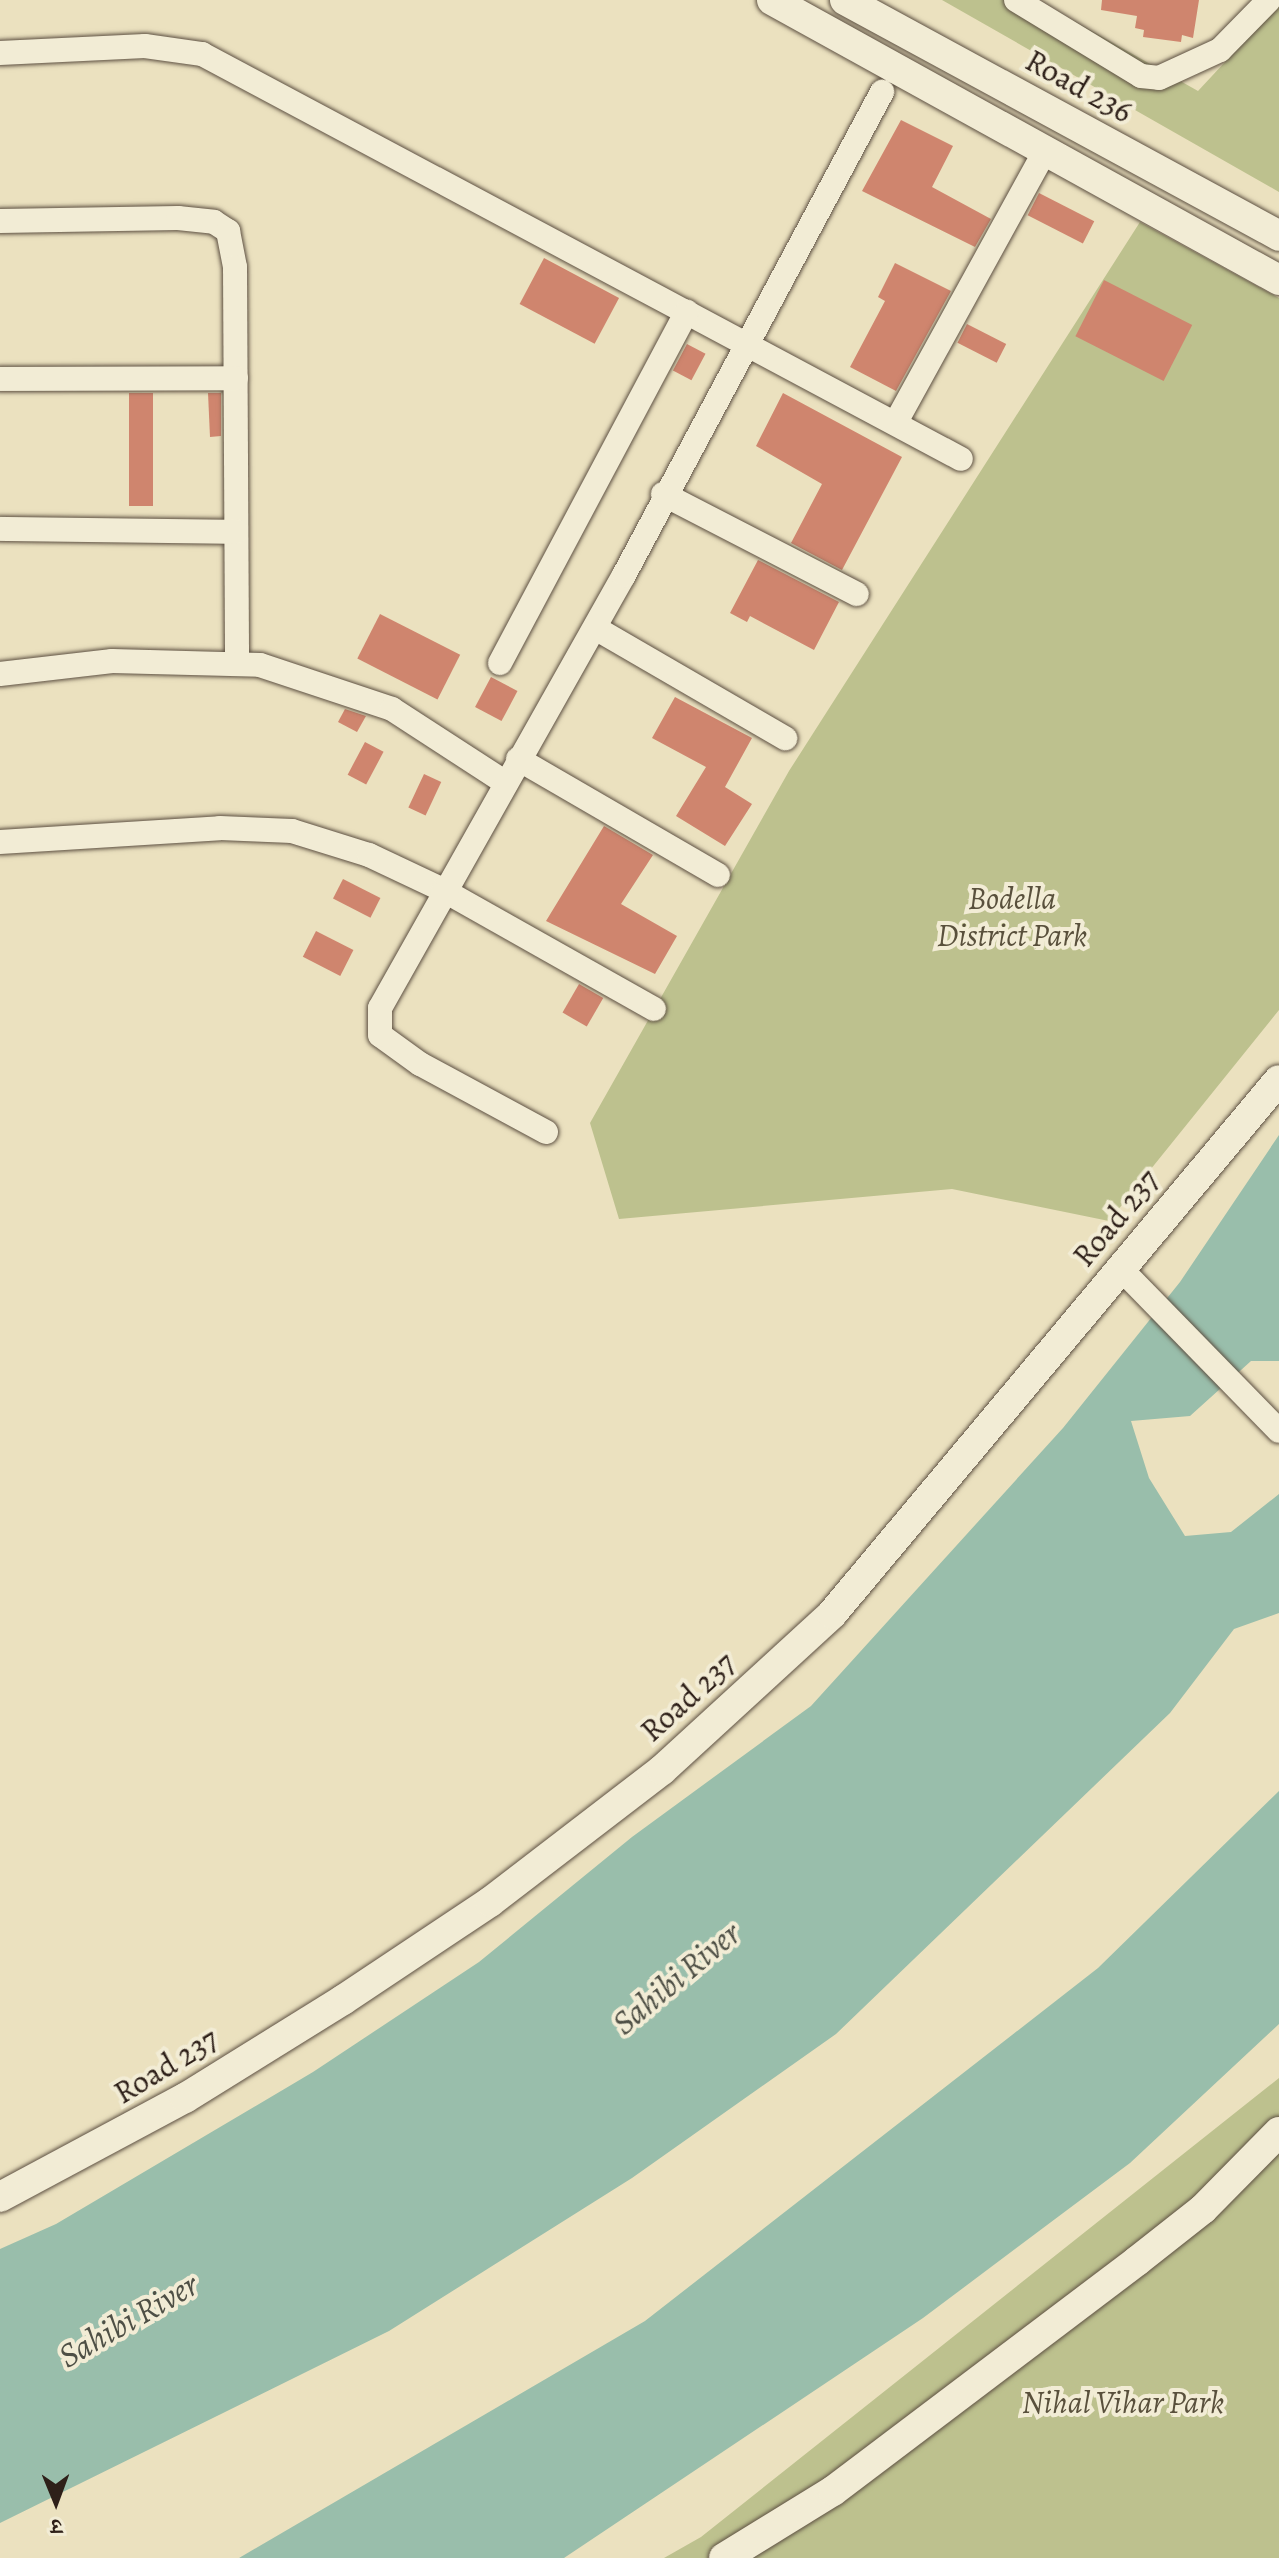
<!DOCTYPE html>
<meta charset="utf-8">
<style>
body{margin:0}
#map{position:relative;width:1279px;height:2558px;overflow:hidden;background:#ebe1bf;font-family:Alegreya,"Noto Serif Devanagari",serif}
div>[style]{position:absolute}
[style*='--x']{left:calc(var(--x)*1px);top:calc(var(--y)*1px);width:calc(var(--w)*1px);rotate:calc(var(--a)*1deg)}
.green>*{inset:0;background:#bdc18e}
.water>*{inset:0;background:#99beab}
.building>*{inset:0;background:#cf856e;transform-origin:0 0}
.roads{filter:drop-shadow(0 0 2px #5d5042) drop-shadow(0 0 2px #5d5042)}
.minor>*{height:24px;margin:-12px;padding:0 12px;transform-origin:12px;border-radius:12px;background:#f2ecd5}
.tertiary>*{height:30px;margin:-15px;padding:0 15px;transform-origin:15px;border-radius:15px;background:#f2ecd5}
span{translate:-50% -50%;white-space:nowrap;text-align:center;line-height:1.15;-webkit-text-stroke:8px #f2ecd5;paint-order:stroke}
.street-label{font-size:32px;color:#2e2019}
.park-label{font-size:32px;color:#59503c;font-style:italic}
.water-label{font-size:34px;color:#4e4f45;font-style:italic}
.north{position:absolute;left:16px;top:2462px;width:80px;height:80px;-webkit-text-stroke:6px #f2ecd5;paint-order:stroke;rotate:179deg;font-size:22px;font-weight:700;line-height:32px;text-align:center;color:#2e2019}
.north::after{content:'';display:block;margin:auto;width:28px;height:36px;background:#2e2019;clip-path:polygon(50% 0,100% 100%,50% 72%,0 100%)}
</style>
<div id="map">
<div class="green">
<i style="clip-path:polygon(942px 0,1037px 0,1198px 91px,1279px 4px,1279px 192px)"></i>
<i style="clip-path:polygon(1140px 222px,1279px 298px,1279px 1010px,1109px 1221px,952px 1189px,619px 1219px,590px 1123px,789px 771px)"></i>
<i style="clip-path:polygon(1279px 2078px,1279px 2558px,664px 2558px,701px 2537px)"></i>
</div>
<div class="water">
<i style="clip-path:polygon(1279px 1135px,1279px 1361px,1251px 1361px,1190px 1416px,1131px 1421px,1149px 1478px,1185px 1536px,1231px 1532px,1279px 1494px,1279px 1613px,1234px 1629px,1170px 1713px,836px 2034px,632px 2178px,389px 2331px,0 2523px,0 2249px,56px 2224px,313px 2072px,479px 1962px,632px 1837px,811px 1706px,1063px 1428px,1180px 1282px)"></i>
<i style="clip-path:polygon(1279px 1791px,1279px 2024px,1130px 2163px,923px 2318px,564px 2558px,239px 2558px,645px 2321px,1098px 1968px)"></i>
</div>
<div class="building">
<i style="clip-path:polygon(1102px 0,1199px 0,1193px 38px,1182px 35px,1181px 42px,1143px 37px,1144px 30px,1135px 28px,1137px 16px,1101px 10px)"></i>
<i style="clip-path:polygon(901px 120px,953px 146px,932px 187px,991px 219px,975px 247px,862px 191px)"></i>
<i style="left:1039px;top:193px;width:62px;height:25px;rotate:27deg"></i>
<i style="left:544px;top:258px;width:85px;height:52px;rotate:28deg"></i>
<i style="clip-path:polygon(895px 263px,951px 291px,896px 391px,850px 367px,885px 301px,878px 297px)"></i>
<i style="left:1104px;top:280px;width:99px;height:63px;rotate:27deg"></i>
<i style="left:967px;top:324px;width:44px;height:21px;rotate:27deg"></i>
<i style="left:687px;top:344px;width:21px;height:30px;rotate:28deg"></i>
<i style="left:129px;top:393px;width:24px;height:113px"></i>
<i style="clip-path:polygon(208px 393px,221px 393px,221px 436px,210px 437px)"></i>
<i style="clip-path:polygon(783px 393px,902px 457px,842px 570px,791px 543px,822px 484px,756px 446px)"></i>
<i style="clip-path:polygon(758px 560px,839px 602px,814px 650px,750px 616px,747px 622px,730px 613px)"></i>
<i style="left:380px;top:614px;width:90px;height:50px;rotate:27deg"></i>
<i style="left:491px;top:677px;width:30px;height:34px;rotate:28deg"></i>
<i style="clip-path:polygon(675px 697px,752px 738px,725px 787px,752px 804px,725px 846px,676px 816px,706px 767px,652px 738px)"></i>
<i style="clip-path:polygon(345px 709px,366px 716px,357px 732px,338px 722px)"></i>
<i style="left:365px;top:742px;width:21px;height:37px;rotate:28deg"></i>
<i style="left:424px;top:774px;width:19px;height:37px;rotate:25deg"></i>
<i style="clip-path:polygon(604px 826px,653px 855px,621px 904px,677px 936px,655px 974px,546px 921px)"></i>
<i style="left:343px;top:879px;width:42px;height:22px;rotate:27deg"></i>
<i style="left:316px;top:931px;width:42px;height:29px;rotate:27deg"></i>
<i style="left:579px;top:984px;width:28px;height:33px;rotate:30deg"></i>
</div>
<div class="roads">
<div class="minor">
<i style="--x:1016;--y:0;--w:146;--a:31.3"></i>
<i style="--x:1141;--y:76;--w:18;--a:6"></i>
<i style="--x:1159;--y:78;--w:67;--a:-24.7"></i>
<i style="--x:1220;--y:50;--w:70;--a:-45.6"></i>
<i style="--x:0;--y:53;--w:145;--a:-2.8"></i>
<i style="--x:145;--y:46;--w:58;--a:8"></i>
<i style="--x:202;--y:54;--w:860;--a:28.08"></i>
<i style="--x:0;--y:221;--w:178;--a:-1"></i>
<i style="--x:178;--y:218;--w:36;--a:6"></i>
<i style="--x:214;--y:222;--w:17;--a:33"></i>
<i style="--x:228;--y:231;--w:37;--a:79"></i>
<i style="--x:235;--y:267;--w:395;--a:89.7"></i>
<i style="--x:0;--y:379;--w:236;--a:-0.2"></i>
<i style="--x:896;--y:422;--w:309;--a:-61.2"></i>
<i style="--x:663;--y:494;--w:218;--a:27.3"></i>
<i style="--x:0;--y:529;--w:236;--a:0.7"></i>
<i style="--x:595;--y:628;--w:220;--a:30.1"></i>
<i style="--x:500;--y:663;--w:398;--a:-62"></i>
<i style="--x:0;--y:674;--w:113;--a:-6.6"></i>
<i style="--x:112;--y:661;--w:148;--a:1.5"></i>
<i style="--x:260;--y:665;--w:139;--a:18.4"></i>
<i style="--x:392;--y:709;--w:136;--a:33"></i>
<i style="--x:518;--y:759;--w:231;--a:30.1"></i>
<i style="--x:0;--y:842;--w:220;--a:-3.6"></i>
<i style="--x:220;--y:828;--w:72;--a:2.4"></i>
<i style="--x:292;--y:831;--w:81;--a:17.3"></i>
<i style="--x:369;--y:855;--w:82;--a:25.3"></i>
<i style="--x:443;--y:890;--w:242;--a:29.4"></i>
<i style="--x:546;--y:1132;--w:143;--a:-151.6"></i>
<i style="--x:420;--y:1064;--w:49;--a:-144.1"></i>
<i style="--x:380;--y:1035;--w:27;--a:-90"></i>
<i style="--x:380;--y:1008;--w:497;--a:-60.6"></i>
<i style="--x:624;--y:575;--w:548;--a:-61.89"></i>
<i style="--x:1121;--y:1269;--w:226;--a:45.7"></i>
</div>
<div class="tertiary">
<i style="--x:772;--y:0;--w:579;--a:28.91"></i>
<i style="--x:845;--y:0;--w:494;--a:28.5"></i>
<i style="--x:0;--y:2197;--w:210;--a:-28.2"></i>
<i style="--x:185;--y:2098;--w:186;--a:-31.8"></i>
<i style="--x:343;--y:2000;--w:177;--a:-33.7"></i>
<i style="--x:490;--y:1902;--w:217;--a:-37.5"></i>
<i style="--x:662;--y:1770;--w:231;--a:-42.5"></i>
<i style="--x:832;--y:1614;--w:696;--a:-50.07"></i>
<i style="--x:724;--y:2558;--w:128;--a:-31.6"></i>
<i style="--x:833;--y:2491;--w:381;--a:-37.1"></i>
<i style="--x:1137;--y:2261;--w:84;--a:-38.2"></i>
<i style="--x:1203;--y:2209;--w:108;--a:-45.4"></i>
</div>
</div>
<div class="street-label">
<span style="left:1079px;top:86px;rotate:29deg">Road 236</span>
<span style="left:1116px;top:1218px;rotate:-50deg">Road 237</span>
<span style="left:688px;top:1697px;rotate:-42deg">Road 237</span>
<span style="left:166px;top:2066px;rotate:-31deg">Road 237</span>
</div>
<div class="park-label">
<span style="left:1012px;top:917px">Bodella<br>District Park</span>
<span style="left:1123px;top:2402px">Nihal Vihar Park</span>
</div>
<div class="water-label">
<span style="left:676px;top:1978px;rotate:-40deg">Sahibi River</span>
<span style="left:128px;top:2320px;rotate:-30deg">Sahibi River</span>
</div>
<div class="north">उ</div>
</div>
